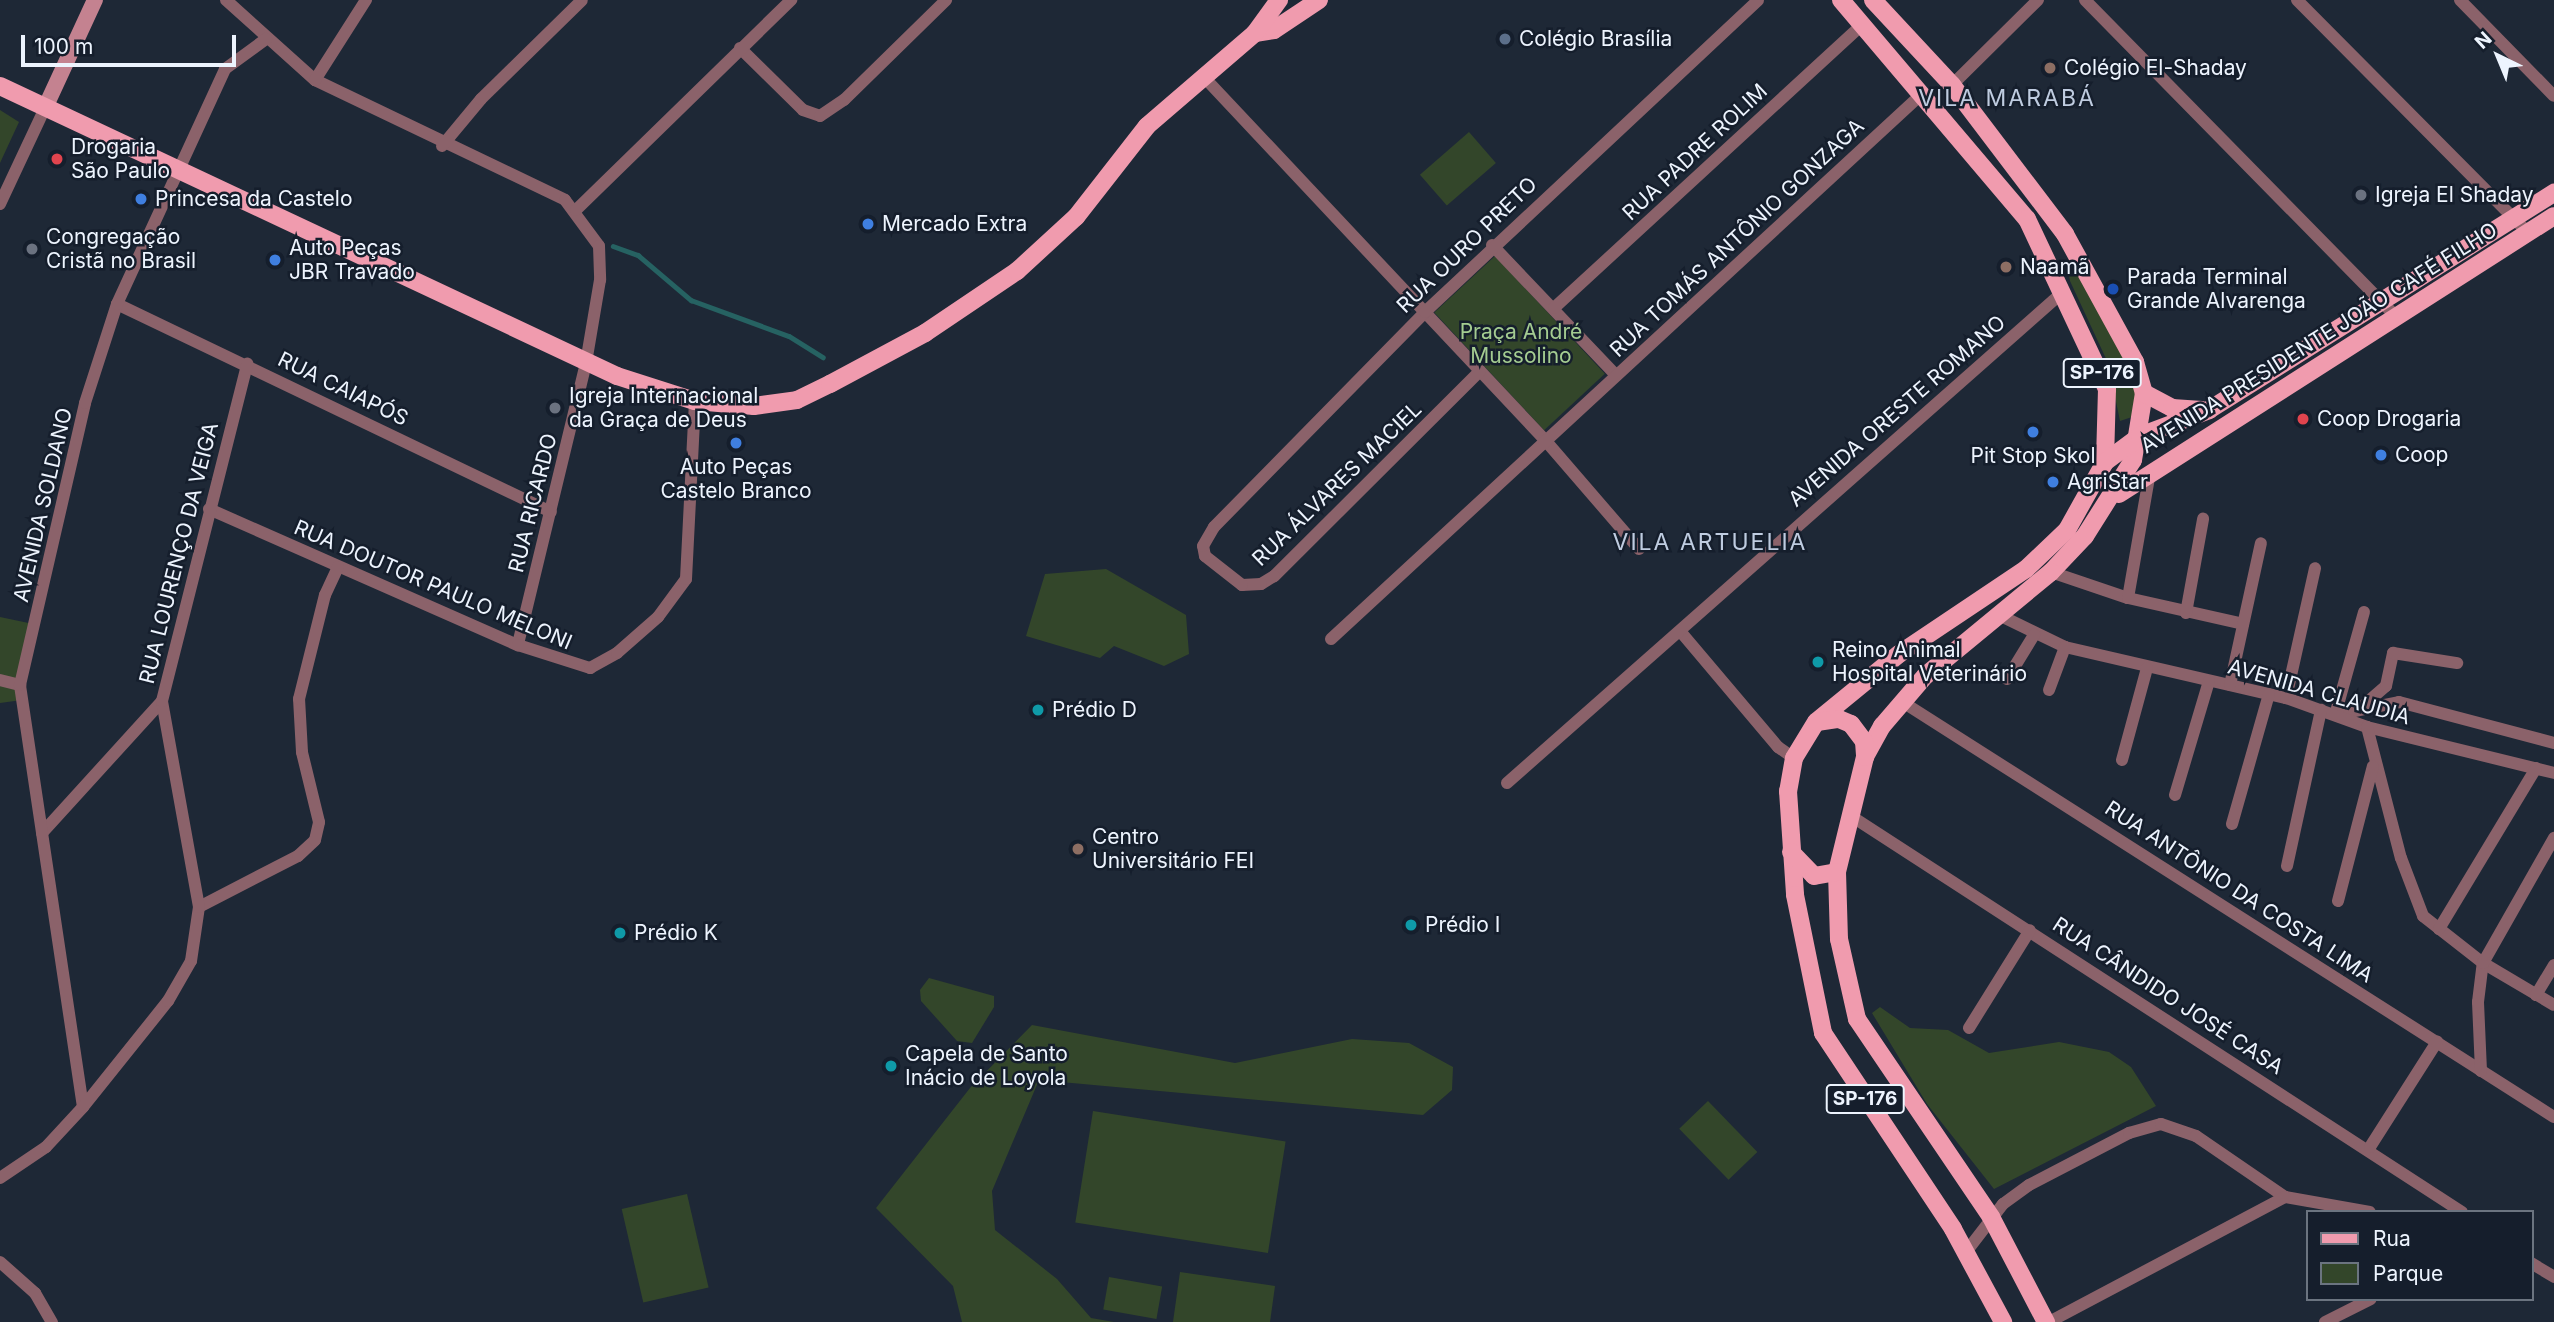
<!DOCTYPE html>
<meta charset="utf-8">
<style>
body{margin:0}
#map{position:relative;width:2554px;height:1322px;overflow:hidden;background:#1e2836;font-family:Inter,sans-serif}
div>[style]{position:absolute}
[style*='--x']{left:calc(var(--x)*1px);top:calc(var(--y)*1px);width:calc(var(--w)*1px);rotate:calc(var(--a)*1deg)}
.green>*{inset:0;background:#33462a;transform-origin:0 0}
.stream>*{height:4.5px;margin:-2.25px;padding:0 2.25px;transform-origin:2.25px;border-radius:2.25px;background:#266262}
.street>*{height:12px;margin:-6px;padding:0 6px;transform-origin:6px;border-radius:6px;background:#8b626a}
.secondary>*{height:16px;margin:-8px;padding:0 8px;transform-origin:8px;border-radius:8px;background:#c48290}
.primary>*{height:18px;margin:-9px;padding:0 9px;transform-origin:9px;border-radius:9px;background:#f09bae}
.dots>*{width:19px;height:19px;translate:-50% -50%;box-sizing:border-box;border:4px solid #151e2c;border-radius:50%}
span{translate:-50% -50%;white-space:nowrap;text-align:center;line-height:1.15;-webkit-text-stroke:5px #151e2c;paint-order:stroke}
.shield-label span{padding:2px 5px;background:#151e2c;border:2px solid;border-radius:5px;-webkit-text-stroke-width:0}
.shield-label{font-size:19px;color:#edf4fe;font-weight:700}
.poi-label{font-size:21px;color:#edf4fe}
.left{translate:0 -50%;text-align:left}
.street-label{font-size:21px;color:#edf4fe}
.park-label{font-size:21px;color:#a4cc91}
.neighbourhood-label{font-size:23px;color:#bfcce0;letter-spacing:2px}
.legend{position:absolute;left:2306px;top:1210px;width:228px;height:91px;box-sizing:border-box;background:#151e2c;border:2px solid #6b7480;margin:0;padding:9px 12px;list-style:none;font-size:21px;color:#edf4fe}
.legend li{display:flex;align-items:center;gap:14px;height:35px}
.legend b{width:35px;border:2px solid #6b7480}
.north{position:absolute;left:2463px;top:21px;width:70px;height:70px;-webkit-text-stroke:5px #151e2c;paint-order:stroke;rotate:317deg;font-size:19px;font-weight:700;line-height:28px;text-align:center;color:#edf4fe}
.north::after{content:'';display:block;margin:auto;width:24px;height:32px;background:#edf4fe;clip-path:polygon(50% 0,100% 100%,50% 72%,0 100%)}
.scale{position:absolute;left:21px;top:35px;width:215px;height:32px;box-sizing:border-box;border:4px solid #edf4fe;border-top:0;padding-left:9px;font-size:21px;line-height:24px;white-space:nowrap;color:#edf4fe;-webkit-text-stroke:5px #151e2c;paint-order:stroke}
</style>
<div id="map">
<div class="green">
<i style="clip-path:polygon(0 110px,19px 122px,0 163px)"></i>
<i style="left:1469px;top:132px;width:41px;height:65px;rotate:49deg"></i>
<i style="left:1495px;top:256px;width:161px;height:83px;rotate:47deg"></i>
<i style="clip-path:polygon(2072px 263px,2135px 376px,2138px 415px,2120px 421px,2108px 363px,2070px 281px,2067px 265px)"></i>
<i style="clip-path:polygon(1106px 569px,1186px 615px,1189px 654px,1164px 666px,1114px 646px,1100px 658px,1026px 636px,1045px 574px)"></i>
<i style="clip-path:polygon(0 617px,38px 625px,22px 700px,0 703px)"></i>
<i style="clip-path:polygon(929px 978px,994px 996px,994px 1007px,972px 1043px,957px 1041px,921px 1001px,920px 990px)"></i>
<i style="clip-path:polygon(1880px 1007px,1910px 1028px,1948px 1030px,1989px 1053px,2059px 1042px,2109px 1052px,2131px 1067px,2156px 1106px,1994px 1189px,1927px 1104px,1872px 1013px)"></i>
<i style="clip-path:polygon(1032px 1025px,1235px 1063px,1352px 1039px,1409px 1043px,1453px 1067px,1452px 1090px,1423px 1115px,1039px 1080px,992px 1191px,995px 1230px,1057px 1279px,1091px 1318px,1114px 1322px,962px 1322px,953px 1286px,876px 1208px,970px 1088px)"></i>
<i style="left:1708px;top:1101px;width:71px;height:40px;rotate:46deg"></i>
<i style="left:1093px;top:1111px;width:195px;height:113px;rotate:9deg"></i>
<i style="left:687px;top:1194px;width:96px;height:67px;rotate:77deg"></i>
<i style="clip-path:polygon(1180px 1272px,1275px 1286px,1270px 1322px,1173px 1322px)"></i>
<i style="left:1109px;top:1277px;width:54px;height:33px;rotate:10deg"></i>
</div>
<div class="stream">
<i style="--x:613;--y:246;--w:27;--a:20"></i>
<i style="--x:638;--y:255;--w:70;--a:40.3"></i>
<i style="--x:691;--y:300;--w:104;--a:20.2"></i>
<i style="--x:789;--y:336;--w:40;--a:32"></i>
</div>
<div class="street">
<i style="--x:226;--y:0;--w:120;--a:42"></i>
<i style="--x:315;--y:80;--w:277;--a:25.6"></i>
<i style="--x:565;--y:200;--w:57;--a:53.5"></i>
<i style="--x:599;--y:246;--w:34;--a:88"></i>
<i style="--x:600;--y:280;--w:84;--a:99.6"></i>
<i style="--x:586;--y:363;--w:290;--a:103.6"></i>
<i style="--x:2085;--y:0;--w:444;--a:45.5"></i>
<i style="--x:2297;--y:0;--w:327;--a:45.2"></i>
<i style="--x:2460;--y:0;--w:134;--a:45.6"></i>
<i style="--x:740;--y:48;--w:88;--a:44.5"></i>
<i style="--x:803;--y:110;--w:18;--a:19"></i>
<i style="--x:820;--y:116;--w:29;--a:-34"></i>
<i style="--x:844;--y:100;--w:143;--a:-44.4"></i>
<i style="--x:1202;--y:75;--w:501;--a:46.78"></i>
<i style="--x:1545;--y:440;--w:144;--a:49.2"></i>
<i style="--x:315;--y:80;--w:95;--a:-57.5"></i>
<i style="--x:1952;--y:85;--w:121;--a:-44.7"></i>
<i style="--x:442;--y:146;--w:61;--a:-50.3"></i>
<i style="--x:481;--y:99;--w:141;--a:-44.4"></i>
<i style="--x:0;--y:204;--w:106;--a:-64.9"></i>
<i style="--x:576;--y:210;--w:301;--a:-44.3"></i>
<i style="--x:1492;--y:245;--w:180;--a:46.4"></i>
<i style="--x:117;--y:304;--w:481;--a:25.6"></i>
<i style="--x:1554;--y:308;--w:420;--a:-42.6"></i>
<i style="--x:1480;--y:371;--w:291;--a:135.1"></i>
<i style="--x:1274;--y:576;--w:15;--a:148"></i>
<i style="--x:1261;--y:584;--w:19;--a:177"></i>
<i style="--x:1242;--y:585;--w:47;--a:-141.9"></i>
<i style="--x:1205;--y:556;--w:10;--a:-101"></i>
<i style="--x:1203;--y:546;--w:22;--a:-60"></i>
<i style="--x:1214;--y:527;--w:301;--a:-45.5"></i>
<i style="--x:1425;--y:312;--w:456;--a:-43.1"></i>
<i style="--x:209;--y:509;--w:338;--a:23.8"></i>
<i style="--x:518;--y:645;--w:76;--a:17.7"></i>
<i style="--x:590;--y:668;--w:31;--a:-29"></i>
<i style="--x:617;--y:653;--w:55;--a:-41.3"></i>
<i style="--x:658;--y:617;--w:47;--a:-53.6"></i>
<i style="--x:686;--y:579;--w:178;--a:-87.1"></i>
<i style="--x:2051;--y:572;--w:81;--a:18.7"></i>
<i style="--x:2128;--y:598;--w:118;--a:12.7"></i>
<i style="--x:2128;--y:598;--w:128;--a:-80.1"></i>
<i style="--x:2364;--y:612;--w:107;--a:105.7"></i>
<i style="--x:2335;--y:715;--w:65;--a:-11.5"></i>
<i style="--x:2399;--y:702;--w:160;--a:14.8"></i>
<i style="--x:2186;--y:613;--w:96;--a:-79.7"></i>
<i style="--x:1997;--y:614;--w:76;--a:25.9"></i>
<i style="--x:2065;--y:647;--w:227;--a:13"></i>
<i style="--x:2286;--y:698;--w:86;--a:19.7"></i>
<i style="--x:2367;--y:727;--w:193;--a:13.8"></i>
<i style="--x:1680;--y:631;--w:152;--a:49.8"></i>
<i style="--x:1778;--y:747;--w:19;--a:35"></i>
<i style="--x:1331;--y:639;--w:805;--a:-42.69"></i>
<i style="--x:2007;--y:679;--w:52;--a:-58.5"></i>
<i style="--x:0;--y:680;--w:21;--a:14"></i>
<i style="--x:2230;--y:685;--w:145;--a:-77.7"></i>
<i style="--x:2049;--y:690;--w:46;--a:-69.6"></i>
<i style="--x:2286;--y:698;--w:133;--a:-77.4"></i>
<i style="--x:1901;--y:701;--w:774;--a:32.5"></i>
<i style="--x:2364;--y:705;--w:29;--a:-41"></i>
<i style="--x:2386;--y:686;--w:34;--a:-78"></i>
<i style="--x:2393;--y:653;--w:65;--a:8.9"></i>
<i style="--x:2367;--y:727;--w:135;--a:75.5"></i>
<i style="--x:2401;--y:858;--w:62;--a:69.2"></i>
<i style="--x:2423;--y:916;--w:76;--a:38.1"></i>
<i style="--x:2483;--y:963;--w:82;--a:30.6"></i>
<i style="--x:2122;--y:760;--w:95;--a:-74.8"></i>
<i style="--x:1507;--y:783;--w:742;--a:-41.45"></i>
<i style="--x:2175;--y:795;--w:119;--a:-73.4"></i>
<i style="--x:1851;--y:816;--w:728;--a:32.95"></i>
<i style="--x:2232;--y:824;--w:135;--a:-74.1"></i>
<i style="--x:42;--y:833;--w:178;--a:-47.7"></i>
<i style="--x:2287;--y:866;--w:160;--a:-77.7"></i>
<i style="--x:2338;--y:901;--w:139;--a:-75.5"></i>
<i style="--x:199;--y:907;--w:111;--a:-27.3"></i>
<i style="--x:298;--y:856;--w:23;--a:-43"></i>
<i style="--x:315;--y:840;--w:18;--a:-77"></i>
<i style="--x:319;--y:822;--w:72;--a:-103.7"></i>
<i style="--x:302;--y:752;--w:53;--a:-93.2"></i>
<i style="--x:299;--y:699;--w:107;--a:-76"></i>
<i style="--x:325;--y:595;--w:31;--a:-65"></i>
<i style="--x:2439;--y:929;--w:188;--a:-58.9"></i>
<i style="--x:2536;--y:995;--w:35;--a:-59"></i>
<i style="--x:1969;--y:1028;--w:115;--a:-58.1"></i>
<i style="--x:2481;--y:1071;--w:69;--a:-92.5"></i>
<i style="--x:2478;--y:1002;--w:39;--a:-83"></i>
<i style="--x:2483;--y:963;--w:144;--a:-60.4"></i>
<i style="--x:83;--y:1107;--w:427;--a:-98.5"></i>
<i style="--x:20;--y:685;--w:289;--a:-77"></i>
<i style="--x:85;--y:403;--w:104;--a:-72.1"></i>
<i style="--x:117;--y:304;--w:259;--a:-65.3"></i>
<i style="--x:225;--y:69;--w:51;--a:-36.2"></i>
<i style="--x:2370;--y:1147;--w:125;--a:-57.5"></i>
<i style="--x:0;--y:1178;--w:55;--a:-34"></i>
<i style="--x:46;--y:1147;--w:54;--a:-47.2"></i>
<i style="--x:83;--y:1107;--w:136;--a:-51.3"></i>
<i style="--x:168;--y:1001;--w:46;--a:-60.1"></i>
<i style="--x:191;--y:961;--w:55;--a:-81.6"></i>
<i style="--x:199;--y:907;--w:209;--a:-100.2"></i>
<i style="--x:162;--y:701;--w:348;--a:-75.8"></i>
<i style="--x:1966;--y:1252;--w:61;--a:-52.4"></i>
<i style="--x:2003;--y:1204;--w:32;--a:-36"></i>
<i style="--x:2029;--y:1185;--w:113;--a:-27.5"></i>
<i style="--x:2129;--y:1133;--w:33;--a:-16"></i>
<i style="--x:2161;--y:1124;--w:37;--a:19"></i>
<i style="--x:2196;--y:1136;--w:108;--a:34.4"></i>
<i style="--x:2285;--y:1197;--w:86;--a:10"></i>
<i style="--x:0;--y:1262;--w:47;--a:41.5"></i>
<i style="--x:35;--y:1293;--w:34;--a:60"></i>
<i style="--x:2531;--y:1263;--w:27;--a:31"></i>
<i style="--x:2049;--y:1322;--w:267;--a:-27.9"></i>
<i style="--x:2325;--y:1322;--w:51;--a:-26.6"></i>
</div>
<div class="secondary">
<i style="--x:45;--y:108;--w:119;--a:-65.2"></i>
</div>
<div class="primary">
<i style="--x:1841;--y:0;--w:287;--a:49.7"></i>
<i style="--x:2027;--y:219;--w:188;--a:64.8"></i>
<i style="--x:2107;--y:389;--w:73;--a:91.6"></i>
<i style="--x:2105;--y:462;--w:78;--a:119.2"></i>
<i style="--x:2067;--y:530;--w:57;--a:136.4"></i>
<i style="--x:2026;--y:569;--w:153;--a:146.2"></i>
<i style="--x:1899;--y:654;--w:107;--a:140.7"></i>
<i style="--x:1816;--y:722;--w:42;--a:121.4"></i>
<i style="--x:1794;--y:758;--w:34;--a:100"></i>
<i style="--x:1788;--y:791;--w:104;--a:86.1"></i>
<i style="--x:1795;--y:895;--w:141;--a:78.5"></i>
<i style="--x:1823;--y:1033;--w:235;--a:56.4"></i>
<i style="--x:1953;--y:1229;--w:106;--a:61.7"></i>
<i style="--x:1873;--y:0;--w:116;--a:47.1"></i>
<i style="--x:1952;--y:85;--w:187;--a:52.8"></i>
<i style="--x:2065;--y:234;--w:146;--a:61.3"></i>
<i style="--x:2135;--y:362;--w:32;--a:74"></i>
<i style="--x:2144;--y:393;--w:68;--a:99.3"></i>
<i style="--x:2133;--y:460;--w:90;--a:122.3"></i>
<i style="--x:2085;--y:536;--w:50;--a:133.4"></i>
<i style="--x:2051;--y:572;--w:163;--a:140.5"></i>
<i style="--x:1925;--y:676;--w:66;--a:130.7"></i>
<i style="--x:1882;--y:726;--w:35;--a:119"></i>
<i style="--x:1865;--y:757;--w:118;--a:103.7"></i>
<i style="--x:1837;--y:872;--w:67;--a:88.3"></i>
<i style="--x:1839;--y:939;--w:82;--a:77.3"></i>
<i style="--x:1857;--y:1019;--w:239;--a:55.9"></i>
<i style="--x:1991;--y:1217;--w:119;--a:62.4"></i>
<i style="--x:1255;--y:33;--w:19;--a:-9"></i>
<i style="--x:1274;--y:30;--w:54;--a:-33.7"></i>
<i style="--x:0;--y:86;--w:682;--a:25.17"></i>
<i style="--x:617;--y:376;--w:82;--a:17.8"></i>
<i style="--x:695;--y:401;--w:59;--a:4.8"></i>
<i style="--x:754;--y:406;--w:43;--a:-7.9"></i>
<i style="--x:797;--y:400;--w:37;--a:-26"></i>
<i style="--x:830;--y:384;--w:108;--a:-28.2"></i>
<i style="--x:925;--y:333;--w:111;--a:-34"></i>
<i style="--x:1017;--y:271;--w:80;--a:-42.5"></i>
<i style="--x:1076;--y:217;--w:115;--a:-52"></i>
<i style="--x:1147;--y:126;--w:143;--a:-40.7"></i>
<i style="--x:1255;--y:33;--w:41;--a:-54"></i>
<i style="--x:2144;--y:393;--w:32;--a:28"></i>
<i style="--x:2172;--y:408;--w:30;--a:4"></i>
<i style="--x:2105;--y:462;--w:44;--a:-36.6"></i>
<i style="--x:2140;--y:436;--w:74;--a:-20.6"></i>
<i style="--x:2209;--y:410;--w:408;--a:-32.2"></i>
<i style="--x:2119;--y:494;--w:516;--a:-32.58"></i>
<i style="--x:1817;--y:722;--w:22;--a:-8"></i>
<i style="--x:1839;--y:719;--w:13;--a:23"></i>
<i style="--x:1851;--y:724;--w:21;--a:53"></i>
<i style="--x:1864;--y:741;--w:16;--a:86"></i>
<i style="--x:1791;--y:852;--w:33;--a:46"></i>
<i style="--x:1814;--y:876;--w:23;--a:-10"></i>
</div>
<div class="dots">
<i style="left:1505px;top:39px;background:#5c6f8a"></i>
<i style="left:2050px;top:68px;background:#8d6e63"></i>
<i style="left:57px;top:159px;background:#e0444e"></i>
<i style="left:2361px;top:195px;background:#6b7280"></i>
<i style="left:141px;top:199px;background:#3f7fe0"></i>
<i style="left:868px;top:224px;background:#3f7fe0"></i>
<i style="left:32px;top:249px;background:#6b7280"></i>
<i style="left:275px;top:260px;background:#3f7fe0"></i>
<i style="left:2006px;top:267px;background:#8d6e63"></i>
<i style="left:2113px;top:289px;background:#1a4fb4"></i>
<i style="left:555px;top:408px;background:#6b7280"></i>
<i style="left:2303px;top:419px;background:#e0444e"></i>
<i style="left:2033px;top:432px;background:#3f7fe0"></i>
<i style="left:736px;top:443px;background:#3f7fe0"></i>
<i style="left:2381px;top:455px;background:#3f7fe0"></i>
<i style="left:2053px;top:482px;background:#3f7fe0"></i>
<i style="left:1818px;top:662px;background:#0f9aa8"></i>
<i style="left:1038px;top:710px;background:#0f9aa8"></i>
<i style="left:1078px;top:849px;background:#8d6e63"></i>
<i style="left:1411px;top:925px;background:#0f9aa8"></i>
<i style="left:620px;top:933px;background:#0f9aa8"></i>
<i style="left:891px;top:1066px;background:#0f9aa8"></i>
</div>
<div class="shield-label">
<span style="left:2102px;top:373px">SP-176</span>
<span style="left:1865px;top:1099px">SP-176</span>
</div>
<div class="poi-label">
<span class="left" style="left:1519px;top:39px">Colégio Brasília</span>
<span class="left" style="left:2064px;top:68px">Colégio El-Shaday</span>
<span class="left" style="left:71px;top:159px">Drogaria<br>São Paulo</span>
<span class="left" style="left:2375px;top:195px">Igreja El Shaday</span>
<span class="left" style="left:155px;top:199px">Princesa da Castelo</span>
<span class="left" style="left:882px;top:224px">Mercado Extra</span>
<span class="left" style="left:46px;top:249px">Congregação<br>Cristã no Brasil</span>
<span class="left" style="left:289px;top:260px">Auto Peças<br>JBR Travado</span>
<span class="left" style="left:2020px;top:267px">Naamã</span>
<span class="left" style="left:2127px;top:289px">Parada Terminal<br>Grande Alvarenga</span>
<span class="left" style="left:569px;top:408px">Igreja Internacional<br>da Graça de Deus</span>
<span class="left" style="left:2317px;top:419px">Coop Drogaria</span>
<span class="left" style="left:2395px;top:455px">Coop</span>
<span style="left:2033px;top:456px">Pit Stop Skol</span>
<span style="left:736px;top:479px">Auto Peças<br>Castelo Branco</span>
<span class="left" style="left:2067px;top:482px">AgriStar</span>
<span class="left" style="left:1832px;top:662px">Reino Animal<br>Hospital Veterinário</span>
<span class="left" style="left:1052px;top:710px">Prédio D</span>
<span class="left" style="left:1092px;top:849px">Centro<br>Universitário FEI</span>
<span class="left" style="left:1425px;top:925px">Prédio I</span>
<span class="left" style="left:634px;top:933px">Prédio K</span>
<span class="left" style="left:905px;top:1066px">Capela de Santo<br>Inácio de Loyola</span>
</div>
<div class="street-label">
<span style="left:1695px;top:152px;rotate:-43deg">RUA PADRE ROLIM</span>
<span style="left:1737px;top:238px;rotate:-43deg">RUA TOMÁS ANTÔNIO GONZAGA</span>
<span style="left:1467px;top:245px;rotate:-44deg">RUA OURO PRETO</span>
<span style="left:2319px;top:338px;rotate:-32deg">AVENIDA PRESIDENTE JOÃO CAFÉ FILHO</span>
<span style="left:343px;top:389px;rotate:26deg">RUA CAIAPÓS</span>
<span style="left:1897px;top:411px;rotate:-41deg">AVENIDA ORESTE ROMANO</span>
<span style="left:1337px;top:484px;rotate:-44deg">RUA ÁLVARES MACIEL</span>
<span style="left:533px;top:503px;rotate:-76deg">RUA RICARDO</span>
<span style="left:43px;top:505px;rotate:-77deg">AVENIDA SOLDANO</span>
<span style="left:179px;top:553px;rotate:-76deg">RUA LOURENÇO DA VEIGA</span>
<span style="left:433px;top:585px;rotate:23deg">RUA DOUTOR PAULO MELONI</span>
<span style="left:2319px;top:692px;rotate:16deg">AVENIDA CLAUDIA</span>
<span style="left:2239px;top:892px;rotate:33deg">RUA ANTÔNIO DA COSTA LIMA</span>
<span style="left:2168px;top:996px;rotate:33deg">RUA CÂNDIDO JOSÉ CASA</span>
</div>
<div class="park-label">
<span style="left:1521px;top:344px">Praça André<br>Mussolino</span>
</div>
<div class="neighbourhood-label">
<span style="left:2007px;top:98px">VILA MARABÁ</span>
<span style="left:1710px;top:542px">VILA ARTUELIA</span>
</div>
<ul class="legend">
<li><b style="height:9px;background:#f09bae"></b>Rua</li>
<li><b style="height:19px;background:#33462a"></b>Parque</li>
</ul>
<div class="north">N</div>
<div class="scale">100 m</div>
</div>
